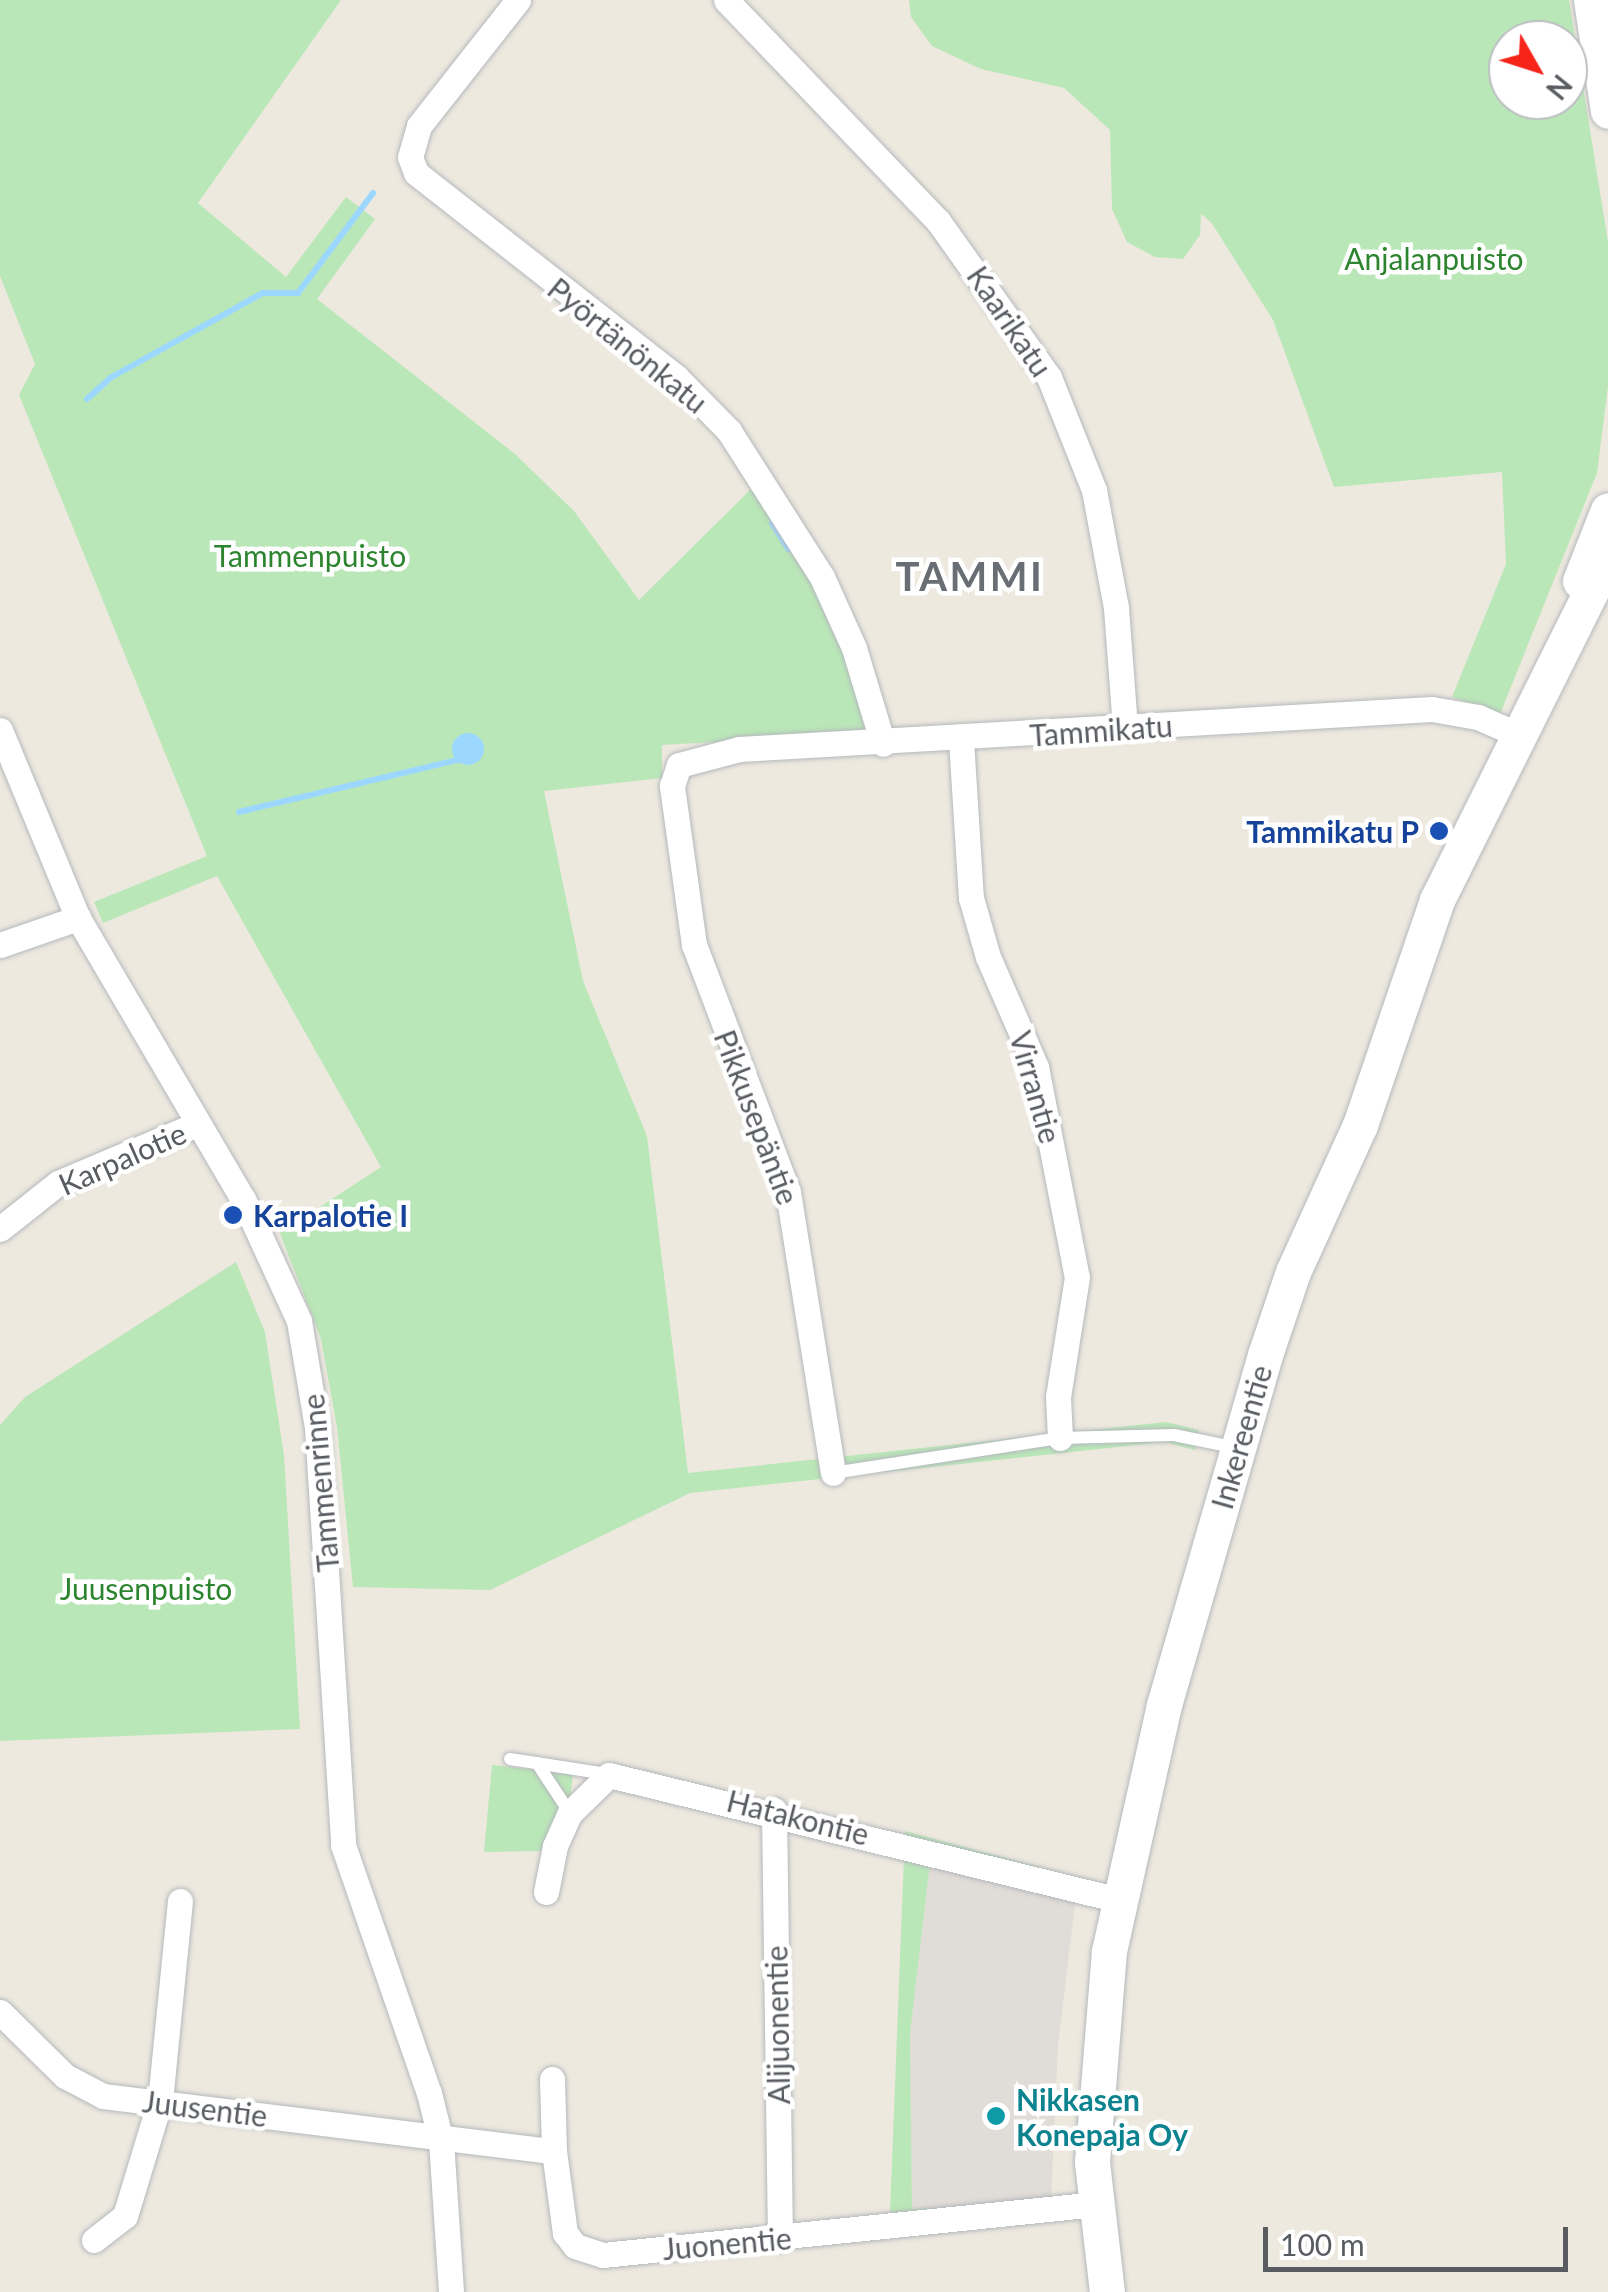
<!DOCTYPE html>
<meta charset="utf-8">
<style>
body{margin:0}
#map{position:relative;width:1608px;height:2292px;overflow:hidden;background:#ede9df;font-family:Lato,sans-serif}
div>[style]{position:absolute}
[style*='--x']{left:calc(var(--x)*1px);top:calc(var(--y)*1px);width:calc(var(--w)*1px);rotate:calc(var(--a)*1deg)}
.industrial>*{inset:0;background:#e0dcd7}
.green>*{inset:0;background:#bae7b8}
.water>*{inset:0;background:#9cd7ff}
.round{border-radius:50%}
.stream>*{height:6px;margin:-3px;padding:0 3px;transform-origin:3px;border-radius:3px;background:#9cd7ff}
.roads{filter:drop-shadow(0 0 2px #b5b8bd) drop-shadow(0 0 2px #b5b8bd)}
.lane>*{height:12px;margin:-6px;padding:0 6px;transform-origin:6px;border-radius:6px;background:#fff}
.street>*{height:25px;margin:-12.5px;padding:0 12.5px;transform-origin:12.5px;border-radius:12.5px;background:#fff}
.secondary>*{height:35px;margin:-17.5px;padding:0 17.5px;transform-origin:17.5px;border-radius:17.5px;background:#fff}
.dots>*{width:28px;height:28px;translate:-50% -50%;box-sizing:border-box;border:5px solid #fff;border-radius:50%}
span{translate:-50% -50%;white-space:nowrap;text-align:center;line-height:1.15;-webkit-text-stroke:9px #fff;paint-order:stroke}
.park-label{font-size:30px;color:#2d842e}
.street-label{font-size:30px;color:#585c61}
.transit-label{font-size:30px;color:#164399;font-weight:700}
.right{translate:-100% -50%;text-align:right}
.left{translate:0 -50%;text-align:left}
.culture-label{font-size:30px;color:#0d838f;font-weight:700}
.district-label{font-size:40px;color:#696e74;font-weight:700;letter-spacing:2.5px}
.north{position:absolute;left:1488px;top:20px;width:100px;height:100px;box-sizing:border-box;background:#fff;border:2px solid #bcbec0;border-radius:50%;rotate:129deg;font-size:28px;font-weight:700;line-height:40px;text-align:center;color:#585c61}
.north::after{content:'';display:block;margin:auto;width:35px;height:45px;background:#f7241a;clip-path:polygon(50% 0,100% 100%,50% 72%,0 100%)}
.scale{position:absolute;left:1263px;top:2227px;width:305px;height:45px;box-sizing:border-box;border:5px solid #585c61;border-top:0;padding-left:12px;font-size:30px;line-height:35px;white-space:nowrap;color:#585c61;-webkit-text-stroke:8px #fff;paint-order:stroke}
</style>
<div id="map">
<div class="industrial">
<i style="clip-path:polygon(930px 1862px,1075px 1903px,1058px 2046px,1051px 2201px,912px 2210px,910px 2034px)"></i>
</div>
<div class="green">
<i style="clip-path:polygon(0 0,341px 0,198px 203px,286px 277px,346px 197px,375px 219px,317px 299px,515px 454px,574px 511px,639px 600px,751px 489px,805px 563px,836px 628px,871px 733px,662px 745px,662px 778px,544px 791px,583px 981px,647px 1136px,688px 1473px,1166px 1422px,1199px 1430px,1195px 1450px,1164px 1442px,690px 1493px,490px 1590px,353px 1587px,337px 1427px,321px 1339px,280px 1233px,381px 1167px,217px 876px,103px 923px,94px 902px,207px 856px,19px 395px,35px 364px,0 276px)"></i>
<i style="clip-path:polygon(evenodd,909px 0,1569px 0,1608px 242px,1608px 386px,1597px 473px,1500px 714px,1452px 697px,1506px 564px,1502px 472px,1334px 487px,1273px 320px,1211px 222px,1201px 214px,1200px 235px,1183px 259px,1155px 257px,1127px 242px,1112px 209px,1110px 130px,1064px 88px,981px 69px,932px 46px,911px 17px,909px 0,1508px 40px,1568px 40px,1568px 100px,1508px 100px,1508px 40px)"></i>
<i style="clip-path:polygon(236px 1262px,265px 1332px,284px 1455px,300px 1729px,0 1741px,0 1425px,25px 1397px)"></i>
<i style="clip-path:polygon(492px 1765px,573px 1774px,570px 1800px,545px 1851px,484px 1852px)"></i>
<i style="clip-path:polygon(905px 1831px,1081px 1878px,1075px 1903px,930px 1863px,910px 2034px,912px 2209px,1051px 2201px,889px 2237px)"></i>
</div>
<div class="water">
<i class="round" style="left:452px;top:733px;width:32px;height:32px"></i>
</div>
<div class="stream">
<i style="--x:87;--y:399;--w:31;--a:-42"></i>
<i style="--x:110;--y:378;--w:175;--a:-29.1"></i>
<i style="--x:263;--y:293;--w:35;--a:0"></i>
<i style="--x:298;--y:293;--w:125;--a:-53.1"></i>
<i style="--x:772;--y:523;--w:31;--a:58"></i>
<i style="--x:239;--y:812;--w:224;--a:-13.4"></i>
</div>
<div class="roads">
<div class="lane">
<i style="--x:833;--y:1473;--w:230;--a:-8.8"></i>
<i style="--x:1060;--y:1438;--w:114;--a:-1.5"></i>
<i style="--x:1174;--y:1435;--w:64;--a:11.7"></i>
<i style="--x:510;--y:1759;--w:98;--a:8.8"></i>
<i style="--x:537;--y:1763;--w:60;--a:56.6"></i>
</div>
<div class="street">
<i style="--x:518;--y:0;--w:160;--a:128.2"></i>
<i style="--x:419;--y:126;--w:32;--a:106"></i>
<i style="--x:410;--y:157;--w:17;--a:69"></i>
<i style="--x:416;--y:173;--w:330;--a:38.1"></i>
<i style="--x:676;--y:377;--w:76;--a:45.5"></i>
<i style="--x:729;--y:431;--w:173;--a:57.5"></i>
<i style="--x:822;--y:577;--w:78;--a:65.7"></i>
<i style="--x:854;--y:648;--w:100;--a:73.2"></i>
<i style="--x:726;--y:0;--w:306;--a:46.2"></i>
<i style="--x:938;--y:221;--w:191;--a:54.6"></i>
<i style="--x:1049;--y:377;--w:122;--a:68.3"></i>
<i style="--x:1094;--y:490;--w:120;--a:79.4"></i>
<i style="--x:1116;--y:608;--w:119;--a:85.7"></i>
<i style="--x:0;--y:730;--w:204;--a:67.5"></i>
<i style="--x:78;--y:918;--w:326;--a:59.6"></i>
<i style="--x:243;--y:1199;--w:134;--a:65.3"></i>
<i style="--x:299;--y:1321;--w:108;--a:80.4"></i>
<i style="--x:317;--y:1427;--w:419;--a:86.4"></i>
<i style="--x:343;--y:1845;--w:262;--a:70.9"></i>
<i style="--x:429;--y:2093;--w:49;--a:76"></i>
<i style="--x:441;--y:2141;--w:151;--a:86.2"></i>
<i style="--x:961;--y:740;--w:158;--a:86.4"></i>
<i style="--x:971;--y:898;--w:61;--a:73.9"></i>
<i style="--x:988;--y:957;--w:120;--a:66.4"></i>
<i style="--x:1036;--y:1067;--w:214;--a:79"></i>
<i style="--x:1077;--y:1277;--w:121;--a:99"></i>
<i style="--x:1058;--y:1397;--w:41;--a:87.2"></i>
<i style="--x:0;--y:945;--w:83;--a:-19.1"></i>
<i style="--x:0;--y:1229;--w:74;--a:-38.4"></i>
<i style="--x:58;--y:1183;--w:152;--a:-22.9"></i>
<i style="--x:833;--y:1473;--w:285;--a:-99.1"></i>
<i style="--x:788;--y:1192;--w:264;--a:-110.8"></i>
<i style="--x:694;--y:945;--w:161;--a:-97.9"></i>
<i style="--x:672;--y:786;--w:22;--a:-72"></i>
<i style="--x:679;--y:765;--w:62;--a:-14.9"></i>
<i style="--x:739;--y:749;--w:694;--a:-3.3"></i>
<i style="--x:1432;--y:709;--w:47;--a:9.9"></i>
<i style="--x:1478;--y:717;--w:47;--a:23.8"></i>
<i style="--x:774;--y:1810;--w:429;--a:89.2"></i>
<i style="--x:546;--y:1892;--w:47;--a:-78.9"></i>
<i style="--x:555;--y:1846;--w:36;--a:-66"></i>
<i style="--x:570;--y:1813;--w:54;--a:-44.3"></i>
<i style="--x:609;--y:1775;--w:525;--a:13.77"></i>
<i style="--x:0;--y:2012;--w:91;--a:44.6"></i>
<i style="--x:65;--y:2076;--w:43;--a:27.8"></i>
<i style="--x:103;--y:2096;--w:454;--a:7"></i>
<i style="--x:554;--y:2151;--w:83;--a:82.4"></i>
<i style="--x:565;--y:2233;--w:16;--a:52"></i>
<i style="--x:575;--y:2246;--w:29;--a:18"></i>
<i style="--x:603;--y:2255;--w:494;--a:-5.9"></i>
<i style="--x:552;--y:2079;--w:72;--a:88.4"></i>
<i style="--x:94;--y:2240;--w:39;--a:-38"></i>
<i style="--x:125;--y:2216;--w:120;--a:-73.1"></i>
<i style="--x:160;--y:2101;--w:201;--a:-84.3"></i>
</div>
<div class="secondary">
<i style="--x:1591;--y:0;--w:112;--a:81.3"></i>
<i style="--x:1580;--y:581;--w:76;--a:-68.5"></i>
<i style="--x:1107;--y:2292;--w:131;--a:-96.6"></i>
<i style="--x:1092;--y:2162;--w:212;--a:-85.4"></i>
<i style="--x:1109;--y:1951;--w:252;--a:-77.4"></i>
<i style="--x:1164;--y:1705;--w:364;--a:-73.9"></i>
<i style="--x:1265;--y:1355;--w:88;--a:-71.4"></i>
<i style="--x:1293;--y:1272;--w:162;--a:-65.5"></i>
<i style="--x:1360;--y:1125;--w:238;--a:-71.1"></i>
<i style="--x:1437;--y:900;--w:383;--a:-63.5"></i>
</div>
</div>
<div class="dots">
<i style="left:1439px;top:831px;background:#1a4fb4"></i>
<i style="left:233px;top:1215px;background:#1a4fb4"></i>
<i style="left:996px;top:2116px;background:#0f9aa8"></i>
</div>
<div class="park-label">
<span style="left:1434px;top:258px">Anjalanpuisto</span>
<span style="left:310px;top:555px">Tammenpuisto</span>
<span style="left:146px;top:1588px">Juusenpuisto</span>
</div>
<div class="street-label">
<span style="left:1010px;top:321px;rotate:56deg">Kaarikatu</span>
<span style="left:628px;top:345px;rotate:39deg">Pyörtänönkatu</span>
<span style="left:1101px;top:730px;rotate:-4deg">Tammikatu</span>
<span style="left:1036px;top:1087px;rotate:74deg">Virrantie</span>
<span style="left:757px;top:1117px;rotate:69deg">Pikkusepäntie</span>
<span style="left:122px;top:1158px;rotate:-24deg">Karpalotie</span>
<span style="left:1241px;top:1437px;rotate:-74deg">Inkereentie</span>
<span style="left:320px;top:1483px;rotate:-95deg">Tammenrinne</span>
<span style="left:798px;top:1817px;rotate:14deg">Hatakontie</span>
<span style="left:777px;top:2025px;rotate:-91deg">Alijuonentie</span>
<span style="left:205px;top:2108px;rotate:7deg">Juusentie</span>
<span style="left:727px;top:2243px;rotate:-5deg">Juonentie</span>
</div>
<div class="transit-label">
<span class="right" style="left:1419px;top:831px">Tammikatu P</span>
<span class="left" style="left:253px;top:1215px">Karpalotie I</span>
</div>
<div class="culture-label">
<span class="left" style="left:1016px;top:2116px">Nikkasen<br>Konepaja Oy</span>
</div>
<div class="district-label">
<span style="left:970px;top:576px">TAMMI</span>
</div>
<div class="north">N</div>
<div class="scale">100 m</div>
</div>
